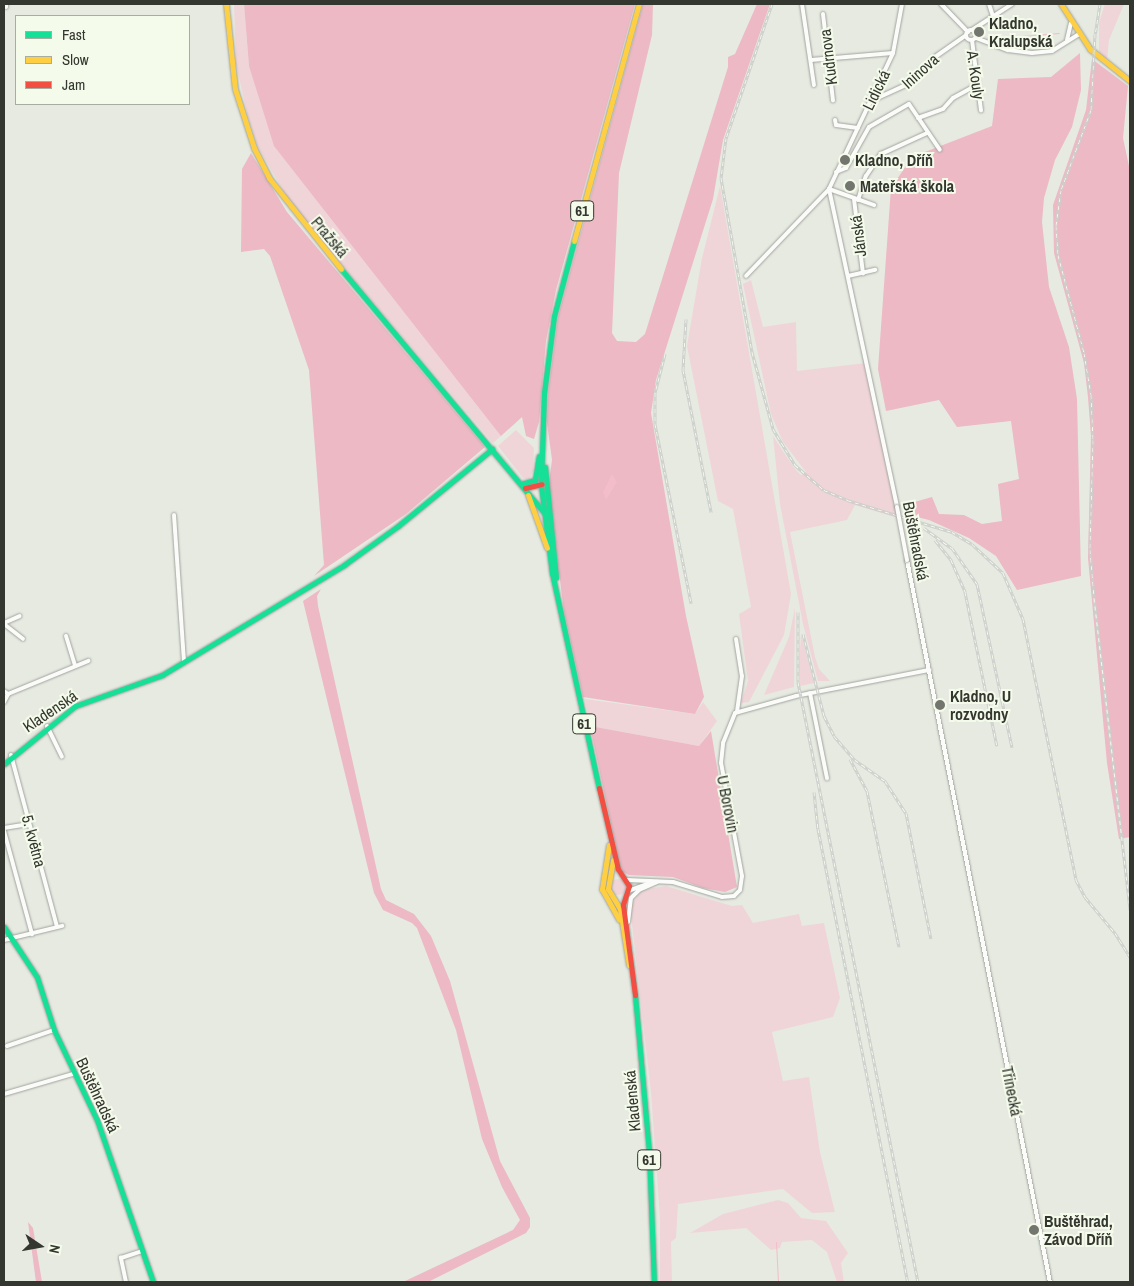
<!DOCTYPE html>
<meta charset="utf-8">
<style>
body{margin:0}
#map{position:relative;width:1134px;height:1286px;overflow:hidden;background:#e6eae1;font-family:"Archivo Narrow",sans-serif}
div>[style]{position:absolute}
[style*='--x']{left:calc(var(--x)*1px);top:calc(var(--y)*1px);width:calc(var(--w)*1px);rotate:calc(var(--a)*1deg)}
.green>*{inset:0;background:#f0d5d8}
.round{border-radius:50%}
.forest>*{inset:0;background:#ecb9c5}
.water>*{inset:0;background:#f3bdca}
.stream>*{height:1px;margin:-0.5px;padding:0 0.5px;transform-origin:0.5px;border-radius:0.5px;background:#f3bdca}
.roads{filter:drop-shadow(0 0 1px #a1a49d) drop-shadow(0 0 1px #a1a49d)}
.street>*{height:4px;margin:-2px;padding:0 2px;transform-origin:2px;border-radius:2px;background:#fbfcfa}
.street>.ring{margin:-2px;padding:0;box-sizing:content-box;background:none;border:4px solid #fbfcfa;border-radius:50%}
.fast>*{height:5px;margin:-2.5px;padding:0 2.5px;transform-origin:2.5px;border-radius:2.5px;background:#16e098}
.slow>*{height:5px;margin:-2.5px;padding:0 2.5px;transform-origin:2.5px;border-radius:2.5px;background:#ffcf43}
.jam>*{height:5px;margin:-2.5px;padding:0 2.5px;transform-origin:2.5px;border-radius:2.5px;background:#f24e42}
.rail>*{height:3px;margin-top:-1.5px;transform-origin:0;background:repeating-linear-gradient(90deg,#f4fbea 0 4px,#cdcfcc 0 8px);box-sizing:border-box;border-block:1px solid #cdcfcc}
.bridges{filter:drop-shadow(0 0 1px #a1a49d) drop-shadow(0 0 1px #a1a49d)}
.street-bridge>*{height:4px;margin:-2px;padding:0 2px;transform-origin:2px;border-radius:2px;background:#fbfcfa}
.dots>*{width:14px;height:14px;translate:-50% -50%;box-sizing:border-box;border:2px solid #f4fbea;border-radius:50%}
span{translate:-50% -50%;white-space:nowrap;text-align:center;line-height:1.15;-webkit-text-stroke:4px #f4fbea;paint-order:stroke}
.shield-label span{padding:1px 4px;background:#f4fbea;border:1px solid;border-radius:4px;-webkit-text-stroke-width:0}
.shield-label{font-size:15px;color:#343730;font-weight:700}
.poi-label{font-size:16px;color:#343730;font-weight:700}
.left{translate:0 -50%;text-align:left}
.street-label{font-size:16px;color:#343730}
.frame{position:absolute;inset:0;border:5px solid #343730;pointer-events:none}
.legend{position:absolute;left:15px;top:15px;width:175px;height:90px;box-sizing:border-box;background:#f4fbea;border:1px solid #a7ada0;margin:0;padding:6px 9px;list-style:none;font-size:15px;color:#343730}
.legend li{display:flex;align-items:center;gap:10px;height:25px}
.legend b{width:25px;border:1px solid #a7ada0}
.north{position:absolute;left:15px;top:1221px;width:50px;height:50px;-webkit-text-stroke:4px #f4fbea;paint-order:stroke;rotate:102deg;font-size:14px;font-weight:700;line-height:20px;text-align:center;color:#343730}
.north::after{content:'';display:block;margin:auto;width:18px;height:22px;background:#343730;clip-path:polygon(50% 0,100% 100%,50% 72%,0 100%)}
</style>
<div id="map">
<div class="green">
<i style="clip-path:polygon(234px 4px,244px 4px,249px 66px,501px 436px,493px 443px,292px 206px,258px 147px,247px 113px,236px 64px)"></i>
<i style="clip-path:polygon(1105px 4px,1124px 4px,1109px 40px,1107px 60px,1099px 52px,1099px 22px)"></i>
<i style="clip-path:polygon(720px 186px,791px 594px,784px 635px,749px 702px,741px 703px,748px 681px,739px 614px,751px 607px,733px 509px,718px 501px,687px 346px,702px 258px)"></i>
<i style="clip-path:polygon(751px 280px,763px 327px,796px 322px,797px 371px,866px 363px,896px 511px,895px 517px,855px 505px,847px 520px,790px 532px,815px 657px,819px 669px,830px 681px,818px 681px,803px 624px,780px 504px,773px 436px,795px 469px,801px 475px,806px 472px,783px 442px,771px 414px,743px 284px)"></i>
<i style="clip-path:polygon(516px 430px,534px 448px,533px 471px,529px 480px,523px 478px,498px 446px)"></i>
<i style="clip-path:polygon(795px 608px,794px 687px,764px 695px,789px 637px)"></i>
<i style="clip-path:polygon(801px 634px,814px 683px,800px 686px,799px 667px)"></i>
<i style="clip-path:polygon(585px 699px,695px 714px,703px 702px,717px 721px,699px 746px,590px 726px)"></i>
<i class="round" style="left:610px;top:879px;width:16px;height:16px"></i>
<i style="clip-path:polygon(666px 886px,732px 906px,742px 905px,753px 923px,799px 914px,802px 926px,824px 923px,840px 998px,833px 1017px,772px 1032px,783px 1081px,809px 1077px,820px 1152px,835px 1212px,812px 1213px,783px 1189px,678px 1204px,676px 1238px,671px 1242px,672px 1282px,660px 1282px,660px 1218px,651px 1093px,630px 906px,642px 890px)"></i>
<i style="clip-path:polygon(778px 1200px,788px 1203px,801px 1218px,826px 1221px,848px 1253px,841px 1263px,844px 1282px,837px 1282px,827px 1252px,812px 1240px,782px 1242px,780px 1248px,771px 1250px,746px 1228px,690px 1233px,723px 1214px)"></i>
</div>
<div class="forest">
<i style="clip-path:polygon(244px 4px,635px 4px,556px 290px,546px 341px,539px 422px,534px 439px,526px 436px,522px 417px,501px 436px,274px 146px,249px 66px)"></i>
<i style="clip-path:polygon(643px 4px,653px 4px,652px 35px,619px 173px,612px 333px,617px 341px,636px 342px,645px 334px,728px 67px,728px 57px,735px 54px,757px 4px,770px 4px,723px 140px,713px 199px,656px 380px,651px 413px,686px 616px,704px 697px,695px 714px,583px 697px,564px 611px,548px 489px,552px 460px,547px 423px,548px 394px,558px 317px)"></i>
<i style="clip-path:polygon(1080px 53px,1081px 90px,1072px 127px,1055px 160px,1044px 198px,1042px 222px,1049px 287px,1069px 347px,1077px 399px,1081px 576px,1017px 590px,996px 556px,969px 538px,929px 520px,905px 514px,904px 505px,932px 497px,939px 514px,964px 515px,982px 524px,1002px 521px,998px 484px,1019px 479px,1011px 421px,957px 427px,939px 400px,886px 411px,878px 369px,891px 188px,912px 157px,992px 126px,998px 79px,1051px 77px)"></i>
<i style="clip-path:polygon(1092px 59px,1128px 86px,1123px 138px,1130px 171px,1130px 837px,1119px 839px,1107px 763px,1088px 558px,1091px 436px,1088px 397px,1084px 363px,1054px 253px,1053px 205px,1086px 110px)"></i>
<i style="clip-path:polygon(251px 153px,287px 212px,485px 447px,406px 514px,314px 576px,324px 565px,309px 370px,270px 256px,264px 249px,241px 252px,242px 169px)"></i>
<i style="clip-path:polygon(321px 589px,317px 596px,318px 606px,381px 889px,386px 900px,414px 914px,431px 936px,450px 981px,500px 1161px,530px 1218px,530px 1227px,526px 1233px,428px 1282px,403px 1282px,513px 1230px,520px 1220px,502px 1187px,482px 1139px,456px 1030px,417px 928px,412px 923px,383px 910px,374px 893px,303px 601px)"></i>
<i style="clip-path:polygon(590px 726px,699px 746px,711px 731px,737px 887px,725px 892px,703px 888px,673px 877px,629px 875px,621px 871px)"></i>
<i style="clip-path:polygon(28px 1222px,33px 1228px,42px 1282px,36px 1282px)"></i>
</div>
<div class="water">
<i style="clip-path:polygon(612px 474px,617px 482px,606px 500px,603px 492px)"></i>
</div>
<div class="stream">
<i style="--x:1009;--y:37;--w:50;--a:-4.6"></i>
<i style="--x:776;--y:1242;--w:40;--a:87.1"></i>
</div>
<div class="roads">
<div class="street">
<i style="--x:6;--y:4;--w:3;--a:90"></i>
<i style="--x:802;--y:4;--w:82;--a:81.6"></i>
<i style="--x:941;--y:4;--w:39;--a:46"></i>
<i style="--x:989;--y:4;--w:13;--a:72"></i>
<i style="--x:823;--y:14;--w:87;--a:83.4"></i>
<i class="ring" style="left:966px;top:30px;width:6px;height:6px"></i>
<i style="--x:972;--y:30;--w:48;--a:-33"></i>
<i style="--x:976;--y:38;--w:34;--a:21"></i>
<i style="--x:1008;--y:50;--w:24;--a:7"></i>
<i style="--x:1032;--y:53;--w:20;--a:-6"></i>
<i style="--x:1052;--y:51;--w:32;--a:-32"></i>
<i style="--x:972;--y:40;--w:71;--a:82.7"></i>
<i style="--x:1067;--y:40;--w:17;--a:-77"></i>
<i style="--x:811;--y:60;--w:82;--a:-4.9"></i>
<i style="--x:871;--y:101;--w:41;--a:-24.7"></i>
<i style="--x:908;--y:84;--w:38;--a:-45"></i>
<i style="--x:935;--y:57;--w:38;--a:-35"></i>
<i style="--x:918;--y:118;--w:27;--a:-20"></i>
<i style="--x:943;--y:109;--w:15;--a:-48"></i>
<i style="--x:953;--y:98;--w:26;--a:-29"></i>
<i style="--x:835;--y:120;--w:5;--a:79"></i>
<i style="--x:836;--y:125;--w:22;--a:8"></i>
<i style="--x:836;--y:172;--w:11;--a:-22"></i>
<i style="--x:846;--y:168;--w:47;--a:-60.7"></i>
<i style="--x:869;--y:127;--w:46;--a:-29.9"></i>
<i style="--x:909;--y:104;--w:55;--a:56"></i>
<i style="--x:829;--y:189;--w:325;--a:77.9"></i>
<i style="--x:829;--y:189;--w:48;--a:19.6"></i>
<i style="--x:854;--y:199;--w:75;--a:83.1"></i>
<i style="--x:858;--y:200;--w:25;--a:-72"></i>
<i style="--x:866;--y:176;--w:27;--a:-56"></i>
<i style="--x:881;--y:154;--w:51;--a:-24.5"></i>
<i style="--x:746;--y:276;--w:120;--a:-46.3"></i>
<i style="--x:829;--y:189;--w:150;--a:-64.8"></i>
<i style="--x:893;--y:53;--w:50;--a:-79.6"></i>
<i style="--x:848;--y:276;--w:28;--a:-13"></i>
<i style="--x:174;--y:515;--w:147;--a:86.1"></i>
<i style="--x:907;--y:560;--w:736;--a:78.8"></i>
<i style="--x:4;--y:623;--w:17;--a:-24"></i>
<i style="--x:4;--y:624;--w:24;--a:38"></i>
<i style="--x:66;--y:636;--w:30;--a:73"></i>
<i style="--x:736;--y:639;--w:37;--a:81"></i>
<i style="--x:742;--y:676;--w:36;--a:98"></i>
<i style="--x:4;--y:691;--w:5;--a:37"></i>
<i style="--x:8;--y:694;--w:87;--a:-22.4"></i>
<i style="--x:810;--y:693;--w:87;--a:78.7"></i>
<i style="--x:4;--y:702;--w:9;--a:-63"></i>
<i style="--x:47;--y:726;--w:34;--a:64"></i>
<i style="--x:11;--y:755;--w:178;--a:75"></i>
<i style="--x:4;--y:828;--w:25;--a:-9"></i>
<i style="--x:4;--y:831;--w:107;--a:74.8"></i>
<i style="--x:627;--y:880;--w:46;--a:2.5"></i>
<i style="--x:673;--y:882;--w:51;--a:17"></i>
<i style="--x:722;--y:897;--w:12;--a:-5"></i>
<i style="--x:734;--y:896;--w:8;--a:-45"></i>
<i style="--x:740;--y:890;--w:14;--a:-82"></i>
<i style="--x:742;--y:876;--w:115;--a:-100.5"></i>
<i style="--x:721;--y:763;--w:20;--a:-84"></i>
<i style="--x:723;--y:743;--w:32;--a:-68"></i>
<i style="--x:735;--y:713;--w:63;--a:-15.6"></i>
<i style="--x:796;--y:696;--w:136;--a:-11.1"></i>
<i style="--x:628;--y:891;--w:23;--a:-20"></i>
<i style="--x:628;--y:922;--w:24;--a:-83"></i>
<i style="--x:631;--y:898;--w:11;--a:-45"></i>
<i style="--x:639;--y:890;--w:20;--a:-24"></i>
<i style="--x:4;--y:940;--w:60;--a:-13.6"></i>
<i style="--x:7;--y:1046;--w:50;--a:-18.8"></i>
<i style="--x:4;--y:1094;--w:72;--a:-16.2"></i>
<i style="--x:126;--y:1282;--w:25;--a:-102"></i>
<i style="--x:121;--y:1258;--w:22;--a:-18"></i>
</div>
<div class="fast">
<i style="--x:574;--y:241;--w:78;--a:104.9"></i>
<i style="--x:554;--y:316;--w:78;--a:97.4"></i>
<i style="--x:544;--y:393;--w:92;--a:91.9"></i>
<i style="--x:541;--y:485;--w:89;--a:82.9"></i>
<i style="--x:552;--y:573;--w:220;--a:77.7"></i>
<i style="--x:341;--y:269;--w:317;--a:50.2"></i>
<i style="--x:545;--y:467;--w:111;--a:84.3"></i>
<i style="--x:521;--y:484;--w:15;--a:-16"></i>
<i style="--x:535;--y:480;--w:24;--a:-81"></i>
<i style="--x:4;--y:764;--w:92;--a:-39.2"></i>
<i style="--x:75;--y:706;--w:92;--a:-19.6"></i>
<i style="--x:162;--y:675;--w:213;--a:-31.1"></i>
<i style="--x:344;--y:565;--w:67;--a:-35.8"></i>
<i style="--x:398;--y:526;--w:122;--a:-39.3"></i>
<i style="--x:4;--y:927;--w:60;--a:56.6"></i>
<i style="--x:37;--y:977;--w:56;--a:72.2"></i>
<i style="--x:54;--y:1030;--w:100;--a:64.5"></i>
<i style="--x:97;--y:1120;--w:171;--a:70.9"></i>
<i style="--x:635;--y:995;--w:159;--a:84.9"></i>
<i style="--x:649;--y:1153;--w:129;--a:87.8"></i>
</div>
<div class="slow">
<i style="--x:226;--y:4;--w:85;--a:84"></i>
<i style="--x:235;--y:89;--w:62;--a:72.1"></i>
<i style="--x:254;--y:148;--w:34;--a:63"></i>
<i style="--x:269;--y:178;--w:116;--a:51.6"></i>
<i style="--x:1061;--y:4;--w:54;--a:57.2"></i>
<i style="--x:1090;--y:49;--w:51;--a:38.7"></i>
<i style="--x:574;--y:241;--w:246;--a:-74.7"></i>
<i style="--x:528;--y:495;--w:56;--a:70.3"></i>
<i style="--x:609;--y:845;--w:45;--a:99"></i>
<i style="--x:602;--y:889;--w:35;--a:61"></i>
<i style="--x:613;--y:860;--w:29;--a:100"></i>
<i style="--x:608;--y:889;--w:23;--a:59"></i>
<i style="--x:620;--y:909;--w:57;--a:80.9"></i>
</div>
<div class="jam">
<i style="--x:525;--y:488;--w:17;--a:-13"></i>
<i style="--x:599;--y:788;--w:83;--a:76.8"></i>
<i style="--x:618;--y:869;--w:20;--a:57"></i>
<i style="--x:629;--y:886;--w:20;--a:108"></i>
<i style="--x:623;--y:905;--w:91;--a:82.4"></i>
</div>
</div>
<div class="rail">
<i style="--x:772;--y:4;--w:142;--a:108.9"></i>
<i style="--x:726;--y:138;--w:40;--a:97.1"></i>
<i style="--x:721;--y:178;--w:177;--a:79.9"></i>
<i style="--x:752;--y:352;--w:80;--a:74.7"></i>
<i style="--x:773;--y:429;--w:42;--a:58.6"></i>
<i style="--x:795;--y:465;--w:38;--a:41"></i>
<i style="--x:824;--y:490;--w:25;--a:23"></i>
<i style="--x:847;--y:500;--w:110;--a:16.9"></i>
<i style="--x:952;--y:532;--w:23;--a:31"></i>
<i style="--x:972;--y:544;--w:42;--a:43.1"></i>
<i style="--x:1003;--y:573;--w:50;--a:66.5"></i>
<i style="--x:1023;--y:619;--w:266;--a:78.5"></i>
<i style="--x:1076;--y:880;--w:19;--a:62"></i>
<i style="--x:1085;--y:897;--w:47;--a:50.2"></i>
<i style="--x:1115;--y:933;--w:28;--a:58"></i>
<i style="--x:1100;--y:4;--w:30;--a:99"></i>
<i style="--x:1095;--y:34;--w:76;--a:93"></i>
<i style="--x:1091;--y:110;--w:85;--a:110.6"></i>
<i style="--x:1061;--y:190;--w:36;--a:98"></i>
<i style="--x:1056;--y:226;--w:29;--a:86"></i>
<i style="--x:1058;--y:255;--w:101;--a:75.1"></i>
<i style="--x:1084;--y:353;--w:43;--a:80.5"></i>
<i style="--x:1091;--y:395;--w:45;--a:87.5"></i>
<i style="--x:1093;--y:440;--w:110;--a:91.6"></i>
<i style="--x:1090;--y:550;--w:48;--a:85.2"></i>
<i style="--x:1094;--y:598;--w:314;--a:83.4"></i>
<i style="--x:686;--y:319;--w:51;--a:93.4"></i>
<i style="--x:683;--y:370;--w:145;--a:78.8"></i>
<i style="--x:665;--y:354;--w:40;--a:104.4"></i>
<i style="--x:655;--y:393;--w:31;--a:90"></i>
<i style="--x:655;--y:424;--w:183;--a:78.6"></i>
<i style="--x:924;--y:528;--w:34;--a:36"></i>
<i style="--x:952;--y:548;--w:44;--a:55.2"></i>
<i style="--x:977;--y:584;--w:167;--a:77.9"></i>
<i style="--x:935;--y:540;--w:26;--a:51"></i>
<i style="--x:951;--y:560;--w:35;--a:66"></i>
<i style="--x:965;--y:592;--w:157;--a:78.3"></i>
<i style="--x:798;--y:612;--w:70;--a:90"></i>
<i style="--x:798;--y:682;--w:612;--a:78.69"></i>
<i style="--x:803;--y:634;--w:85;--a:75.6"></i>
<i style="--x:824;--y:716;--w:22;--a:63"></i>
<i style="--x:834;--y:736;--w:32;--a:49"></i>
<i style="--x:855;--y:760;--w:37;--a:35"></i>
<i style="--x:885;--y:781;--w:38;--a:57"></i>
<i style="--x:906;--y:813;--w:128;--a:78.8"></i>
<i style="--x:850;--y:759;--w:36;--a:62"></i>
<i style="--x:867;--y:791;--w:159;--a:78.4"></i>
<i style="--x:814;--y:792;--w:37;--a:84"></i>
<i style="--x:818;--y:829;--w:462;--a:78.8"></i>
</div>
<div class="bridges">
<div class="street-bridge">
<i style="--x:897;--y:507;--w:54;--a:79.3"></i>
</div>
</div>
<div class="dots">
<i style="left:979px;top:32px;background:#72766e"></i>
<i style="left:845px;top:160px;background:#72766e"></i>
<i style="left:850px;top:186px;background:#72766e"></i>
<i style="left:940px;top:705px;background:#72766e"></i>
<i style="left:1034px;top:1230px;background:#72766e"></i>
</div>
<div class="shield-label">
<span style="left:582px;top:211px">61</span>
<span style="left:584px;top:724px">61</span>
<span style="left:649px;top:1160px">61</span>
</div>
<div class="poi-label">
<span class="left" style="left:989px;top:32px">Kladno,<br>Kralupská</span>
<span class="left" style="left:855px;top:160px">Kladno, Dříň</span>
<span class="left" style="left:860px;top:186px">Mateřská škola</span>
<span class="left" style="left:950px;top:705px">Kladno, U<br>rozvodny</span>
<span class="left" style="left:1044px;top:1230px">Buštěhrad,<br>Závod Dříň</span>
</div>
<div class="street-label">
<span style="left:828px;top:57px;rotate:-97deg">Kudrnova</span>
<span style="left:920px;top:71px;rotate:-42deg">Ininova</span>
<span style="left:976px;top:75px;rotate:82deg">A. Kouly</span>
<span style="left:876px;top:90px;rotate:-64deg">Lidická</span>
<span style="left:858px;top:236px;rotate:-97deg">Jánská</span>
<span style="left:330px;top:237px;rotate:50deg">Pražská</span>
<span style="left:916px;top:541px;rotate:79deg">Buštěhradská</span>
<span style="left:50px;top:711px;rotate:-34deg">Kladenská</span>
<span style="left:728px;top:804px;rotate:79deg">U Borovin</span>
<span style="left:34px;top:841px;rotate:75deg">5. května</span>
<span style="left:1012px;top:1091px;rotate:79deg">Třinecká</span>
<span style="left:98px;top:1095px;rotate:65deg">Buštěhradská</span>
<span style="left:632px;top:1101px;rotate:-95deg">Kladenská</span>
</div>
<div class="frame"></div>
<ul class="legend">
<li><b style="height:6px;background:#16e098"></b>Fast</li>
<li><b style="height:6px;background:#ffcf43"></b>Slow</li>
<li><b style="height:6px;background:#f24e42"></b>Jam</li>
</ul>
<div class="north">N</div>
</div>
